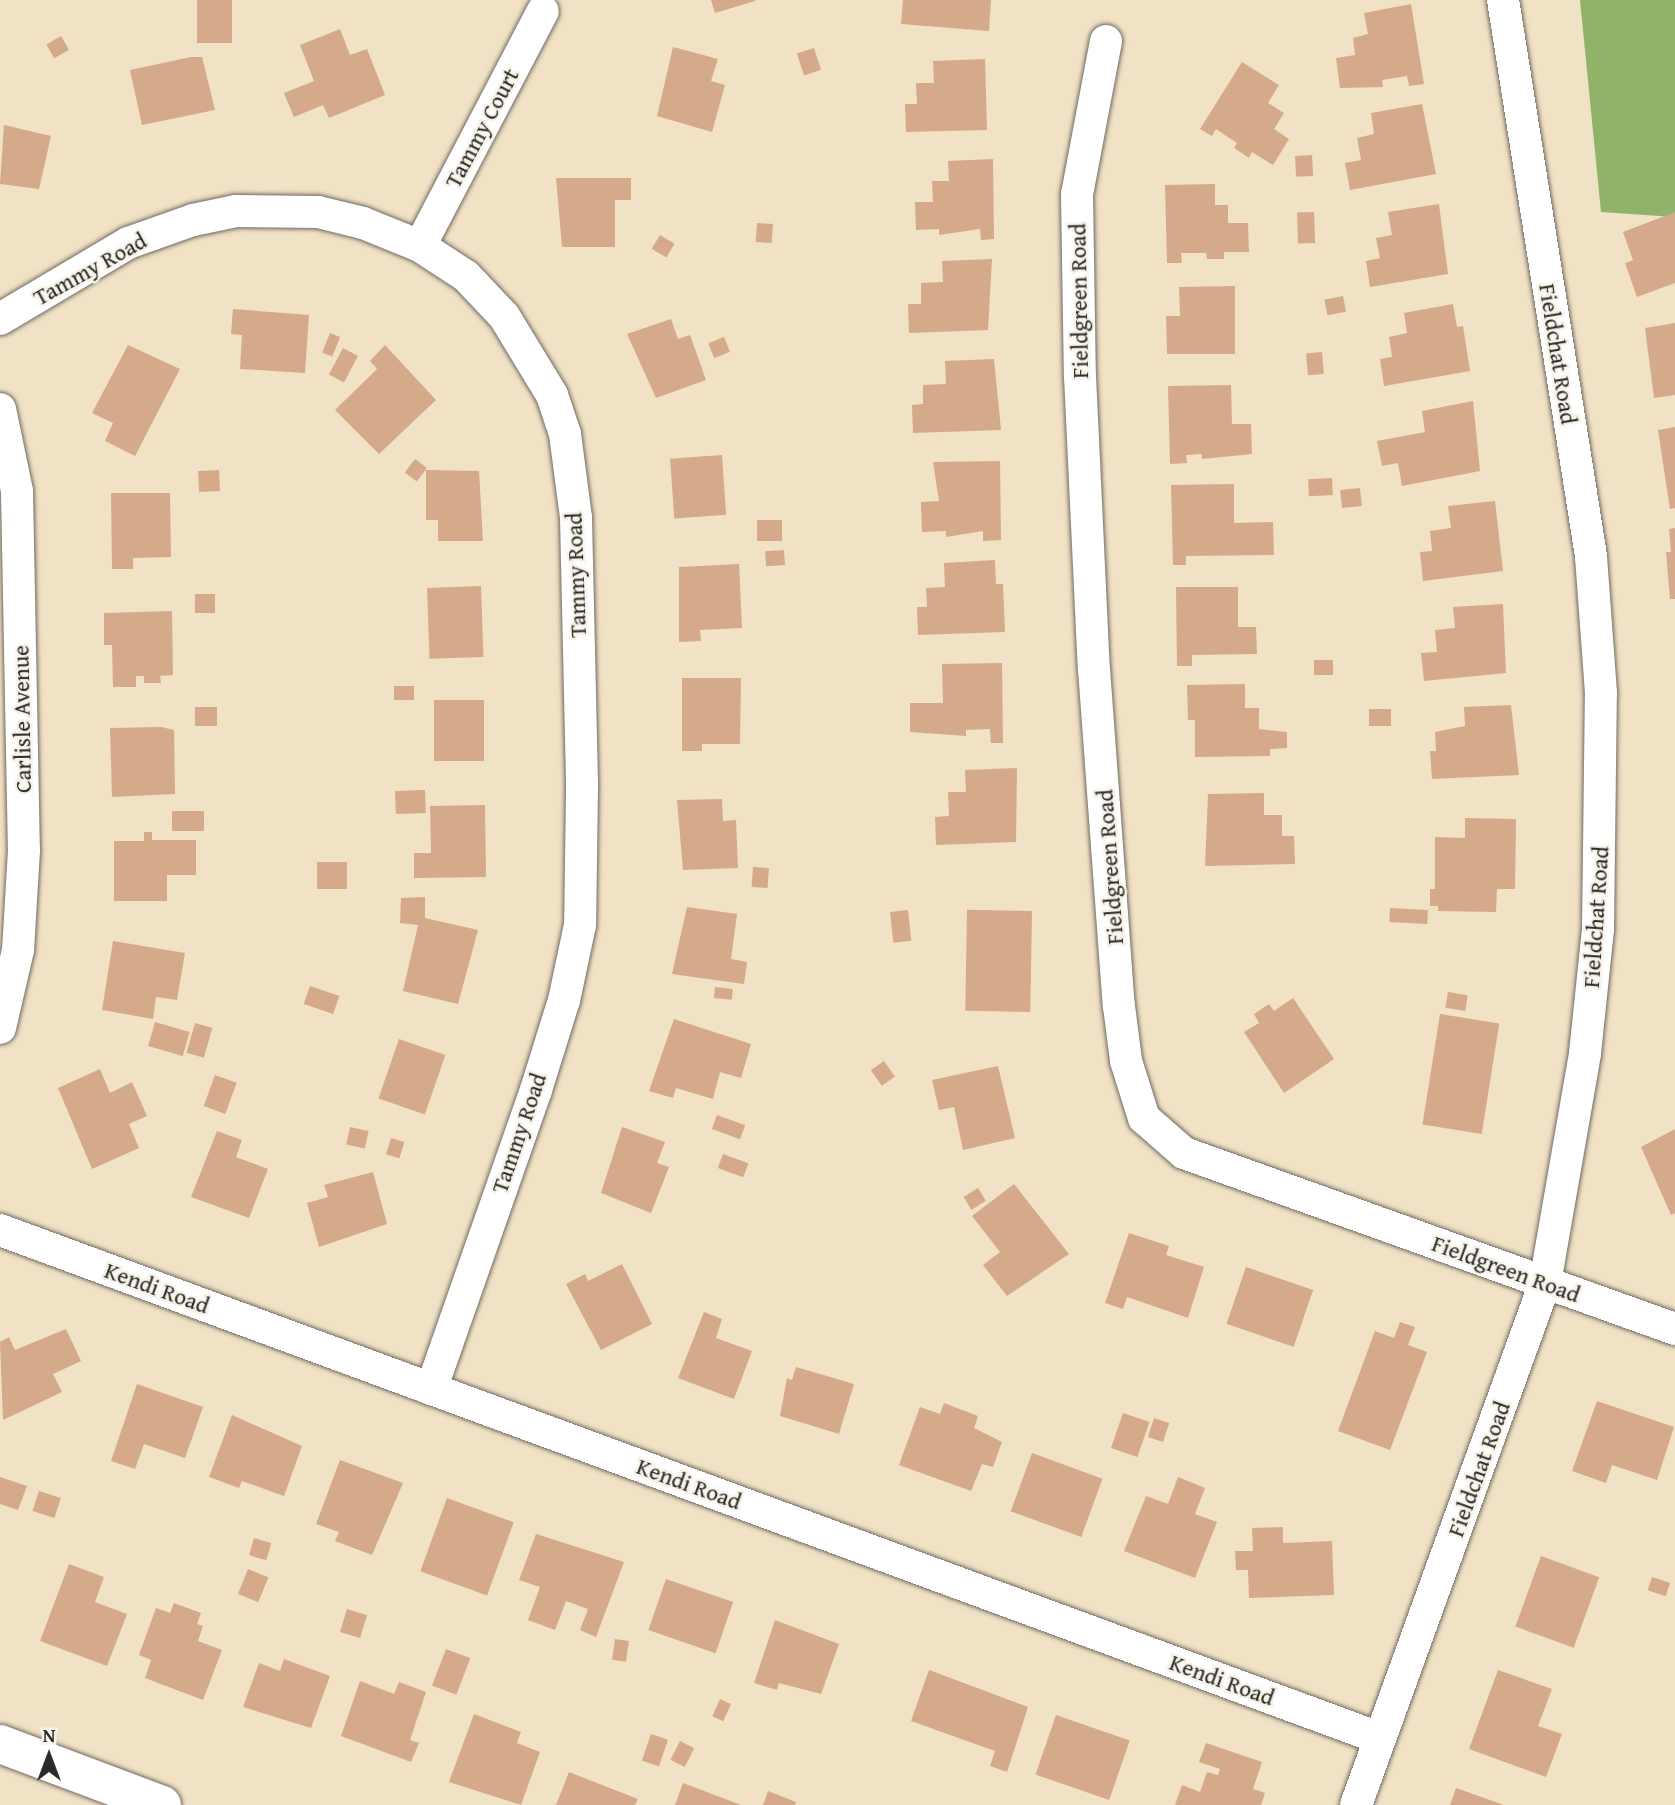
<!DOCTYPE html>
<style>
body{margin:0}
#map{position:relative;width:1675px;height:1805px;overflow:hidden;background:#f1e1c5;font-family:"Gentium Book Plus",serif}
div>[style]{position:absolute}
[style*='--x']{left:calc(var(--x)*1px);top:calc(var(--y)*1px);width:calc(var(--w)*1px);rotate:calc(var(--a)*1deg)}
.forest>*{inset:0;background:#8fb469}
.building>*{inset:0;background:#d4aa8b;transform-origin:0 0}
.roads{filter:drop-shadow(0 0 2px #706b61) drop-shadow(0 0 2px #706b61)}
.street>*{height:32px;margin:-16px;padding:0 16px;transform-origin:16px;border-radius:16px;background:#fff}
.secondary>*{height:38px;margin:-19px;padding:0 19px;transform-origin:19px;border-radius:19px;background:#fff}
span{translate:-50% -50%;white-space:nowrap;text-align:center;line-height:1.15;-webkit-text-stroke:5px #f7f3e8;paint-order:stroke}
.street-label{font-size:23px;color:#2b2b2b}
.north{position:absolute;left:14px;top:1721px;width:70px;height:70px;-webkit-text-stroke:5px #f7f3e8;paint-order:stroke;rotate:0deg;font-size:19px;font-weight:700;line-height:28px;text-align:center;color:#2b2b2b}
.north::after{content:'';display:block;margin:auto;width:24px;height:32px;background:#2b2b2b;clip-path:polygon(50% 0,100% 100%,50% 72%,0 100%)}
</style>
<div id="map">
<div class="forest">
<i style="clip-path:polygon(1580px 0,1675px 0,1675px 217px,1601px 212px)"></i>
</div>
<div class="building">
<i style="left:197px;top:0;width:35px;height:43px"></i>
<i style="clip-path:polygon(711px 0,755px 0,755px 1px,715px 13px)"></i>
<i style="clip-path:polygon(903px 0,991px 0,989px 31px,901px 24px)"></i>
<i style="clip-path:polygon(1411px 4px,1424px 84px,1409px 86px,1407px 76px,1382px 80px,1383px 87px,1340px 88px,1336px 58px,1355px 55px,1353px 38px,1368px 34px,1364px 13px)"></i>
<i style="clip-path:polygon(340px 29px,350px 55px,367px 49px,385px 95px,329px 118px,323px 105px,294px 117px,284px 93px,314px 81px,300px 45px)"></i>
<i style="left:61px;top:36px;width:16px;height:17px;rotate:60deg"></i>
<i style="clip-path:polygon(673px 47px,718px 59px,711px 81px,725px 85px,712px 132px,657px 116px)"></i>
<i style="left:814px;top:48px;width:23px;height:18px;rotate:72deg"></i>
<i style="clip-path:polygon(191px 57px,202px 57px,215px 110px,142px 125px,130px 70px)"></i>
<i style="clip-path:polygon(985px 59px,987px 130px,906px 132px,905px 104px,917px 104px,916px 83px,934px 83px,933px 61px)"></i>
<i style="clip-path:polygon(1242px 62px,1279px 85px,1268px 103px,1284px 113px,1274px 129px,1289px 139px,1273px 165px,1252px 152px,1249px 158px,1234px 148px,1237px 143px,1216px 129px,1212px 136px,1200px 129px)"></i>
<i style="clip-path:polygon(1422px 104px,1436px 174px,1350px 190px,1345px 163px,1361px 160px,1357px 138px,1374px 134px,1371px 113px)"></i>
<i style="clip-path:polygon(4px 125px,51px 136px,39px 189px,0 184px)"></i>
<i style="left:1312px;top:155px;width:21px;height:17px;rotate:87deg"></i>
<i style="clip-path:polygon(993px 159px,994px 239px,981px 240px,980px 229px,939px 235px,939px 229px,916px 230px,915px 202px,933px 202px,932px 181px,949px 181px,948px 161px)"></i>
<i style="clip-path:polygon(556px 178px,631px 178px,631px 200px,615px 200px,615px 247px,562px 247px)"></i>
<i style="clip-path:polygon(1215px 184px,1215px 205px,1228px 205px,1228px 223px,1248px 223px,1249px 252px,1224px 252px,1224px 259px,1207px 259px,1206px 253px,1181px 253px,1182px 263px,1167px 263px,1165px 185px)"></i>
<i style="clip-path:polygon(1439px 204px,1448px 274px,1370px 287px,1366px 261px,1380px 258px,1376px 238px,1392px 235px,1388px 212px)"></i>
<i style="left:1314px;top:212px;width:31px;height:17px;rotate:88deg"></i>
<i style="clip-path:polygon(1675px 212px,1675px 283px,1637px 297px,1625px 263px,1633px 260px,1623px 232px)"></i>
<i style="left:757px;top:223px;width:16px;height:19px;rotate:4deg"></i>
<i style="left:660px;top:235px;width:17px;height:16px;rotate:31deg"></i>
<i style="clip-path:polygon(992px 259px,988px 330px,909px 333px,908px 304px,921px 304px,921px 283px,943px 282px,942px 261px)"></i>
<i style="clip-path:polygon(1235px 286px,1235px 354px,1167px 354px,1166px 316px,1180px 316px,1179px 287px)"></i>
<i style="left:1343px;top:296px;width:16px;height:19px;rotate:79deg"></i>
<i style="clip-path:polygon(1453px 304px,1457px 327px,1463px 326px,1470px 371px,1384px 386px,1380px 359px,1392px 357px,1389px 337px,1407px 333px,1404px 313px)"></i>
<i style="clip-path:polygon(233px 309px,309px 315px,305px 373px,240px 369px,242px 335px,231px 334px)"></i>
<i style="clip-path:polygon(671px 319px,678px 339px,690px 335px,706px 380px,656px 398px,627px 334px)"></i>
<i style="clip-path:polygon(1675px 323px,1675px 395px,1654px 398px,1645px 328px)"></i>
<i style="left:330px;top:333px;width:11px;height:21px;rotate:22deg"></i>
<i style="left:724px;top:337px;width:16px;height:17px;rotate:68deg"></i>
<i style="clip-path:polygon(128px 345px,180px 369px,135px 456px,105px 441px,113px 423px,92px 413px)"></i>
<i style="clip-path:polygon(385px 345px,436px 400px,379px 454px,335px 410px,377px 369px,370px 361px)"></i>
<i style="left:343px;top:348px;width:17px;height:30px;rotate:28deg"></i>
<i style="left:1322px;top:352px;width:22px;height:16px;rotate:85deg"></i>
<i style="clip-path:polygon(994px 359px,1001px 430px,913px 433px,912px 405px,923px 404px,923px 385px,946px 384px,945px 361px)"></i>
<i style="clip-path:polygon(1231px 385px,1232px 424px,1251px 424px,1252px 454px,1202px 459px,1202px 454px,1186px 455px,1187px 463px,1170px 464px,1168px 386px)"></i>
<i style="clip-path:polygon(1473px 401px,1480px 471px,1402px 486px,1398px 463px,1382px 466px,1377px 441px,1425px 432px,1422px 411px)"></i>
<i style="clip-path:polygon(1675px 427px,1675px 508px,1670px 509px,1658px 430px)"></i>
<i style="left:722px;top:455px;width:60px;height:52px;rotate:86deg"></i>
<i style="left:415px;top:459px;width:15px;height:17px;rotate:37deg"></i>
<i style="clip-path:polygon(1000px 461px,1001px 540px,983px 541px,983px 531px,946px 537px,946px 531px,922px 532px,921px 502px,939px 501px,933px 462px)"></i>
<i style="left:219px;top:470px;width:21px;height:21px;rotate:87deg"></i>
<i style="clip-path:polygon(426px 470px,479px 471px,483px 541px,438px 541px,438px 520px,426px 520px)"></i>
<i style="left:1332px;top:478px;width:17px;height:24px;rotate:87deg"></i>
<i style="clip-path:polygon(1234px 484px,1234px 523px,1273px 522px,1274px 555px,1186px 556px,1186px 565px,1173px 565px,1171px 485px)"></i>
<i style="left:1360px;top:488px;width:18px;height:20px;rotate:84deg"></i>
<i style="clip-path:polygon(111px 493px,170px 493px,171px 557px,133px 558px,133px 569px,112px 569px)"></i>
<i style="clip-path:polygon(1495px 501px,1503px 571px,1423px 581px,1420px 552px,1432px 551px,1430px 531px,1451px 528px,1448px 506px)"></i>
<i style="left:782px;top:520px;width:21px;height:25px;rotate:90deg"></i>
<i style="clip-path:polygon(1675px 528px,1675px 599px,1670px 599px,1666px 552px,1671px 552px,1669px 529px)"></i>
<i style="left:784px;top:550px;width:15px;height:19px;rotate:86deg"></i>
<i style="clip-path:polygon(995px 560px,996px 584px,1003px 584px,1005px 632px,918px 635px,917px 607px,927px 607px,926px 588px,945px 587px,944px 563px)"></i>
<i style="clip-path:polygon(739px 564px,742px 628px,700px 630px,701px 641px,679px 642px,679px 567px)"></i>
<i style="left:481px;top:586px;width:71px;height:54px;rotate:88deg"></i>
<i style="clip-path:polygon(1176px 587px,1238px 587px,1238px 627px,1256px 627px,1257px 654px,1192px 655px,1192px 666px,1177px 666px)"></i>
<i style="left:195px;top:594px;width:20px;height:19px"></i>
<i style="clip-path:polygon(1503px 604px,1506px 673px,1424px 681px,1421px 653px,1437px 652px,1435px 630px,1455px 628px,1453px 607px)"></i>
<i style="clip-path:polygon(172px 611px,173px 675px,160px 676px,161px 683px,144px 683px,144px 676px,136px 676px,136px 687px,113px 687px,112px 645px,104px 645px,104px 613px)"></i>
<i style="left:1314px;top:660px;width:19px;height:15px"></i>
<i style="clip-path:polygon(1002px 663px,1003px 743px,991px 743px,990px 729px,966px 730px,966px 736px,910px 732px,910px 703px,943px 703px,942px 664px)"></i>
<i style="clip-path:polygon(682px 678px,741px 678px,740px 744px,702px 744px,702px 751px,682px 751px)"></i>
<i style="clip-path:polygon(1245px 684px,1245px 708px,1259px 708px,1259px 729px,1287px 732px,1287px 748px,1270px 749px,1270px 756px,1195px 757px,1195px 720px,1188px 720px,1187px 685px)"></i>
<i style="left:394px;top:686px;width:20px;height:14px"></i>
<i style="left:434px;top:700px;width:50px;height:61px"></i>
<i style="clip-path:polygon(1511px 705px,1519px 775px,1432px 779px,1430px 751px,1436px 751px,1435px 732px,1465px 726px,1464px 707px)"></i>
<i style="left:195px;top:707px;width:22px;height:19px"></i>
<i style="left:1369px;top:709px;width:22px;height:17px"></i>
<i style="clip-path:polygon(161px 727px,174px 730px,175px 794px,112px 797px,110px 728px)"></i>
<i style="clip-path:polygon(1017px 768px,1016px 842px,936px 845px,935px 817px,949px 816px,948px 792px,966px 792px,965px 770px)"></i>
<i style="left:425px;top:790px;width:23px;height:30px;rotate:88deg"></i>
<i style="clip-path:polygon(1264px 793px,1264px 815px,1282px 815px,1282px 836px,1294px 836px,1295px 864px,1205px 866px,1208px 794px)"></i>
<i style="clip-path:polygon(722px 799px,723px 821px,736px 820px,738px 868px,683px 870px,677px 800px)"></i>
<i style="clip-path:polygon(485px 805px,486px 877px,414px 878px,414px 853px,431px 853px,430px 806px)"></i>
<i style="left:172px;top:811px;width:32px;height:20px"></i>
<i style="clip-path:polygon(1465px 818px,1516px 819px,1515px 889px,1497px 889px,1496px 912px,1438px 911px,1438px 906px,1430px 906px,1430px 889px,1435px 889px,1435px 837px,1465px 838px)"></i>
<i style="clip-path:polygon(144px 832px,152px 832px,152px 840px,196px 840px,196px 875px,167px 875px,167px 901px,114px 901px,114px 841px,144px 841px)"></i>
<i style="left:317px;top:862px;width:30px;height:27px"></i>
<i style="left:753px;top:867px;width:16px;height:20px;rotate:4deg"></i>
<i style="clip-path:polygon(425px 897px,425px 918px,478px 930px,458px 1004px,403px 991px,418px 925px,400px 923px,401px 898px)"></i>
<i style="clip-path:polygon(687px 907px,737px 914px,731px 959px,747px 962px,744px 984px,672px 974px)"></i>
<i style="left:1390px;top:908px;width:38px;height:14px;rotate:3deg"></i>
<i style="left:908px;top:910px;width:31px;height:18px;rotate:84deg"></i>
<i style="left:1032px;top:911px;width:101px;height:65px;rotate:91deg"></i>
<i style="clip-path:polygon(113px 941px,185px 953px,177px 1000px,156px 997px,153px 1019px,102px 1010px)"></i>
<i style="left:310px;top:986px;width:31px;height:19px;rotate:19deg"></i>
<i style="left:715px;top:987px;width:18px;height:11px;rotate:6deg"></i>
<i style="left:1448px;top:992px;width:20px;height:16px;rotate:9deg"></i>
<i style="clip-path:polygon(1293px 998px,1334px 1059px,1284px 1093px,1244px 1032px,1259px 1023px,1254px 1014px,1269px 1004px,1274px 1011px)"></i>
<i style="left:1440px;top:1014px;width:60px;height:112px;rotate:9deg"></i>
<i style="clip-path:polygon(674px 1019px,751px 1044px,741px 1078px,720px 1072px,713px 1099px,676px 1088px,673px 1098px,649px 1091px)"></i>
<i style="left:155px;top:1022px;width:36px;height:25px;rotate:16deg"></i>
<i style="left:195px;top:1023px;width:18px;height:31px;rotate:16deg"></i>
<i style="left:399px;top:1039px;width:49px;height:63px;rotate:19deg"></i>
<i style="left:884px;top:1061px;width:19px;height:16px;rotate:55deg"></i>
<i style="clip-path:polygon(998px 1066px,1015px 1138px,963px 1150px,954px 1107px,939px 1110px,932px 1080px)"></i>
<i style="clip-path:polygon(100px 1069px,110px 1093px,132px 1082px,147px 1116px,129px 1124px,139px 1148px,92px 1169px,58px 1088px)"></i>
<i style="left:215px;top:1075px;width:23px;height:33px;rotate:20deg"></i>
<i style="left:717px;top:1115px;width:30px;height:15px;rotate:20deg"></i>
<i style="left:350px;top:1127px;width:19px;height:18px;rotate:12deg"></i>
<i style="clip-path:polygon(622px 1127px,665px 1142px,657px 1163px,669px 1167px,651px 1213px,601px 1193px)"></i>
<i style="clip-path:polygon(1675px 1129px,1675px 1213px,1671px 1215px,1641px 1147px)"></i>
<i style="clip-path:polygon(217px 1131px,242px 1140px,236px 1157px,268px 1169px,249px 1218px,191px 1197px)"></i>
<i style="left:391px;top:1138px;width:14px;height:17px;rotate:17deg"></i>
<i style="left:723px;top:1154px;width:27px;height:15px;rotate:20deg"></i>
<i style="clip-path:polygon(373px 1172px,387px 1224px,319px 1247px,307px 1203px,328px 1197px,324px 1185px)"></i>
<i style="clip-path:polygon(1014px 1184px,1069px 1254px,1007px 1296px,983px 1265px,1000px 1252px,972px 1216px)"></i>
<i style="left:978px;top:1188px;width:15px;height:17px;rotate:58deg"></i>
<i style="clip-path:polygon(1129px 1233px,1169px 1246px,1166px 1255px,1204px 1267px,1188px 1318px,1127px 1297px,1123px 1309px,1105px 1303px)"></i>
<i style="clip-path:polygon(622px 1264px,652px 1324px,601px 1350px,566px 1284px,585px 1274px,588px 1281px)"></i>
<i style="left:1246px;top:1267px;width:71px;height:60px;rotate:19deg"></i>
<i style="clip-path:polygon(704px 1312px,722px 1319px,716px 1338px,752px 1351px,734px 1399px,678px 1378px)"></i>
<i style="clip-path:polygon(1400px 1322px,1415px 1327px,1408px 1345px,1427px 1352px,1390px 1450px,1338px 1431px,1375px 1331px,1394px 1338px)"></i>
<i style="clip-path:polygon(66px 1329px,81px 1361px,53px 1374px,62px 1392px,3px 1420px,0 1342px,9px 1337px,15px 1350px)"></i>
<i style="clip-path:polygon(796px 1367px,854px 1384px,839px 1434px,780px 1416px,787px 1378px,792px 1380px)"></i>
<i style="clip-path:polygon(137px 1384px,203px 1407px,185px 1458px,144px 1444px,135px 1469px,111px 1461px)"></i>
<i style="clip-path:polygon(1597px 1401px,1674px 1427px,1657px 1480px,1612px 1465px,1606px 1483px,1572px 1471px)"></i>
<i style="clip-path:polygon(944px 1403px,978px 1416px,974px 1428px,1002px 1442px,993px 1467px,982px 1464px,971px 1491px,899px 1465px,920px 1407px,940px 1414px)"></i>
<i style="left:1123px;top:1413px;width:28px;height:37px;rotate:19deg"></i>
<i style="clip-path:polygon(232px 1415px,302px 1446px,284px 1496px,242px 1481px,239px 1488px,209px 1477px)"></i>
<i style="left:1154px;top:1418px;width:16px;height:20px;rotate:18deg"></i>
<i style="left:1032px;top:1453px;width:75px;height:62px;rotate:20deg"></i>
<i style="clip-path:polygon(340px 1460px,403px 1483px,372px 1555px,335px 1541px,339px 1532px,316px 1524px)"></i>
<i style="clip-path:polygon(0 1477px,27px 1486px,18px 1510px,0 1504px)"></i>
<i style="clip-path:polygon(1178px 1477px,1205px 1488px,1195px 1514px,1217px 1522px,1195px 1578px,1124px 1551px,1146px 1496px,1168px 1504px)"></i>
<i style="left:39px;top:1491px;width:23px;height:21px;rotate:18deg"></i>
<i style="left:447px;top:1498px;width:71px;height:78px;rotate:20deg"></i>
<i style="clip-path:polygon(1283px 1527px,1283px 1543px,1332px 1541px,1334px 1595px,1249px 1598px,1248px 1570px,1236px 1570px,1235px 1551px,1253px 1551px,1252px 1528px)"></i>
<i style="clip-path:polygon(536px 1534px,624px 1562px,596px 1637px,580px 1630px,588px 1609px,566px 1601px,555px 1630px,528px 1620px,540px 1587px,519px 1580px)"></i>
<i style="left:254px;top:1538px;width:18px;height:18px;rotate:16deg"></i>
<i style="left:1541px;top:1556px;width:62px;height:75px;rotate:20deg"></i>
<i style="clip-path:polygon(69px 1564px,104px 1577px,95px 1602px,127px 1614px,107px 1666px,40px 1641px)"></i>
<i style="left:248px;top:1569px;width:22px;height:27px;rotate:22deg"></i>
<i style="left:1652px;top:1577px;width:19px;height:14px;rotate:18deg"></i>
<i style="left:666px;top:1579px;width:71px;height:54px;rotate:19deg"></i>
<i style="clip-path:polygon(174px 1603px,201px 1613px,197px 1624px,203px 1626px,198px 1641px,222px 1650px,203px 1700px,145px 1678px,151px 1660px,139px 1655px,156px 1608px,170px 1613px)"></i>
<i style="left:347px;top:1609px;width:21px;height:24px;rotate:17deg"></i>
<i style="clip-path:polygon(775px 1620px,839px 1644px,821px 1694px,779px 1683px,777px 1690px,754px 1683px)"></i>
<i style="left:615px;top:1639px;width:14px;height:21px;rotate:8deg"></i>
<i style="left:446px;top:1649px;width:26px;height:39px;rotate:21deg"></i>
<i style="clip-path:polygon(284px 1659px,330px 1676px,311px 1728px,243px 1707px,259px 1663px,280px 1671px)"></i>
<i style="clip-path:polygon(929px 1670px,1028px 1707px,1007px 1772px,990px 1766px,995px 1751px,911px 1721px)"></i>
<i style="clip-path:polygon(1498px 1670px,1552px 1689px,1538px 1726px,1562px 1734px,1546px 1777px,1469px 1749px)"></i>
<i style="clip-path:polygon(360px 1681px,394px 1694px,399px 1682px,426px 1692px,410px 1740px,419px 1743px,411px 1762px,341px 1736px)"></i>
<i style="left:720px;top:1699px;width:12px;height:19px;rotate:24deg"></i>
<i style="clip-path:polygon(474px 1714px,521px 1732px,517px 1743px,540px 1752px,521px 1805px,449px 1782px)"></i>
<i style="left:1056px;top:1715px;width:78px;height:63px;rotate:19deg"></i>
<i style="left:651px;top:1734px;width:18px;height:28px;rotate:19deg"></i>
<i style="left:680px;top:1741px;width:16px;height:21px;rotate:27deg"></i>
<i style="clip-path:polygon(1206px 1743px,1262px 1762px,1253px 1789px,1265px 1793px,1261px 1805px,1175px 1805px,1182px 1785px,1200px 1792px,1207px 1772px,1218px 1775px,1220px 1769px,1199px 1762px)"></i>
<i style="clip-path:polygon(569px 1772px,638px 1799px,635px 1805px,556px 1805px)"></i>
<i style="clip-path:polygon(683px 1783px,741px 1805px,675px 1805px)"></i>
<i style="clip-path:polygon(1456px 1788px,1504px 1805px,1450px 1805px)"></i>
<i style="clip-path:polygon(768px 1791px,796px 1802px,795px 1805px,763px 1805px)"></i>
</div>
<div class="roads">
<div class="street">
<i style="--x:1106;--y:41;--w:156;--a:100.7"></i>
<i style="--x:1077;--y:194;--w:182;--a:89.1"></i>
<i style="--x:1080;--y:376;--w:293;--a:87.3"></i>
<i style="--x:1094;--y:669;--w:338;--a:85.8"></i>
<i style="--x:1119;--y:1006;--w:55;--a:82.7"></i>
<i style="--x:1126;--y:1061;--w:60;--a:72.5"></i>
<i style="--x:1144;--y:1118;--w:53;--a:41.2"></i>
<i style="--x:1184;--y:1153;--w:522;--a:19.72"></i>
<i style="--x:420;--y:246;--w:265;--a:-62.4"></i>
<i style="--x:0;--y:319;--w:149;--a:-30.7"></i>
<i style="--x:128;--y:243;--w:69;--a:-19.5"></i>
<i style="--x:193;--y:220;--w:44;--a:-11.8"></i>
<i style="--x:236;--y:211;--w:82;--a:0.7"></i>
<i style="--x:318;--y:212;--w:46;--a:13.7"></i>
<i style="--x:363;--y:223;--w:61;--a:22"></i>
<i style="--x:420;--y:246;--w:55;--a:33.1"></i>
<i style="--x:466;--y:276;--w:55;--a:46.5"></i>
<i style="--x:504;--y:316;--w:92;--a:58.7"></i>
<i style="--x:552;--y:395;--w:41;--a:71.6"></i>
<i style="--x:565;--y:434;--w:85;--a:82.5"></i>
<i style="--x:576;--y:518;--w:271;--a:88.7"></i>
<i style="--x:582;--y:789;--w:136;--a:90.8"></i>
<i style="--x:580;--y:925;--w:77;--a:102"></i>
<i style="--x:564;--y:1000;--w:94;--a:107.3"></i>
<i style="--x:536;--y:1090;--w:317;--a:109.3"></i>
<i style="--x:0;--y:409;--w:84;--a:78.3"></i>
<i style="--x:17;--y:491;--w:359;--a:88.9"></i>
<i style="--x:24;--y:850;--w:100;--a:93.4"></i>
<i style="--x:18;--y:950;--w:80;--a:103"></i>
<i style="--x:0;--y:1230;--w:1470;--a:20.22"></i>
<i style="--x:1356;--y:1805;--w:555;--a:-70.1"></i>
<i style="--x:1545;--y:1283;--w:233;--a:-80.1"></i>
<i style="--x:1585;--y:1053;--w:124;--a:-84"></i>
<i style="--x:1598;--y:930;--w:237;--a:-89.3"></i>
<i style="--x:1601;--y:693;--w:137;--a:-94.2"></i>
<i style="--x:1591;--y:556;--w:563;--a:-98.99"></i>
</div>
<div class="secondary">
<i style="--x:0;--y:1744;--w:173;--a:20.6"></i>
</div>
</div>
<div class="street-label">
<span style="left:482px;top:128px;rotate:-62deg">Tammy Court</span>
<span style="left:90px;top:269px;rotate:-29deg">Tammy Road</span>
<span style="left:1079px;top:301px;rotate:-91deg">Fieldgreen Road</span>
<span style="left:1558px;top:354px;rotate:81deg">Fieldchat Road</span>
<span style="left:576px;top:575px;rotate:-92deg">Tammy Road</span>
<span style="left:22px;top:719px;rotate:-91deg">Carlisle Avenue</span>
<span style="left:1110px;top:867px;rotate:-94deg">Fieldgreen Road</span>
<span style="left:1596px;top:917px;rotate:-86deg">Fieldchat Road</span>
<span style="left:519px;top:1133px;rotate:-71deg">Tammy Road</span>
<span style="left:1506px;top:1269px;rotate:20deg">Fieldgreen Road</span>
<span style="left:157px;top:1288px;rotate:20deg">Kendi Road</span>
<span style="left:1479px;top:1469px;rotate:-70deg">Fieldchat Road</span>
<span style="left:689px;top:1484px;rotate:20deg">Kendi Road</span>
<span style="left:1222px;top:1680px;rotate:20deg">Kendi Road</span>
</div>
<div class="north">N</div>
</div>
